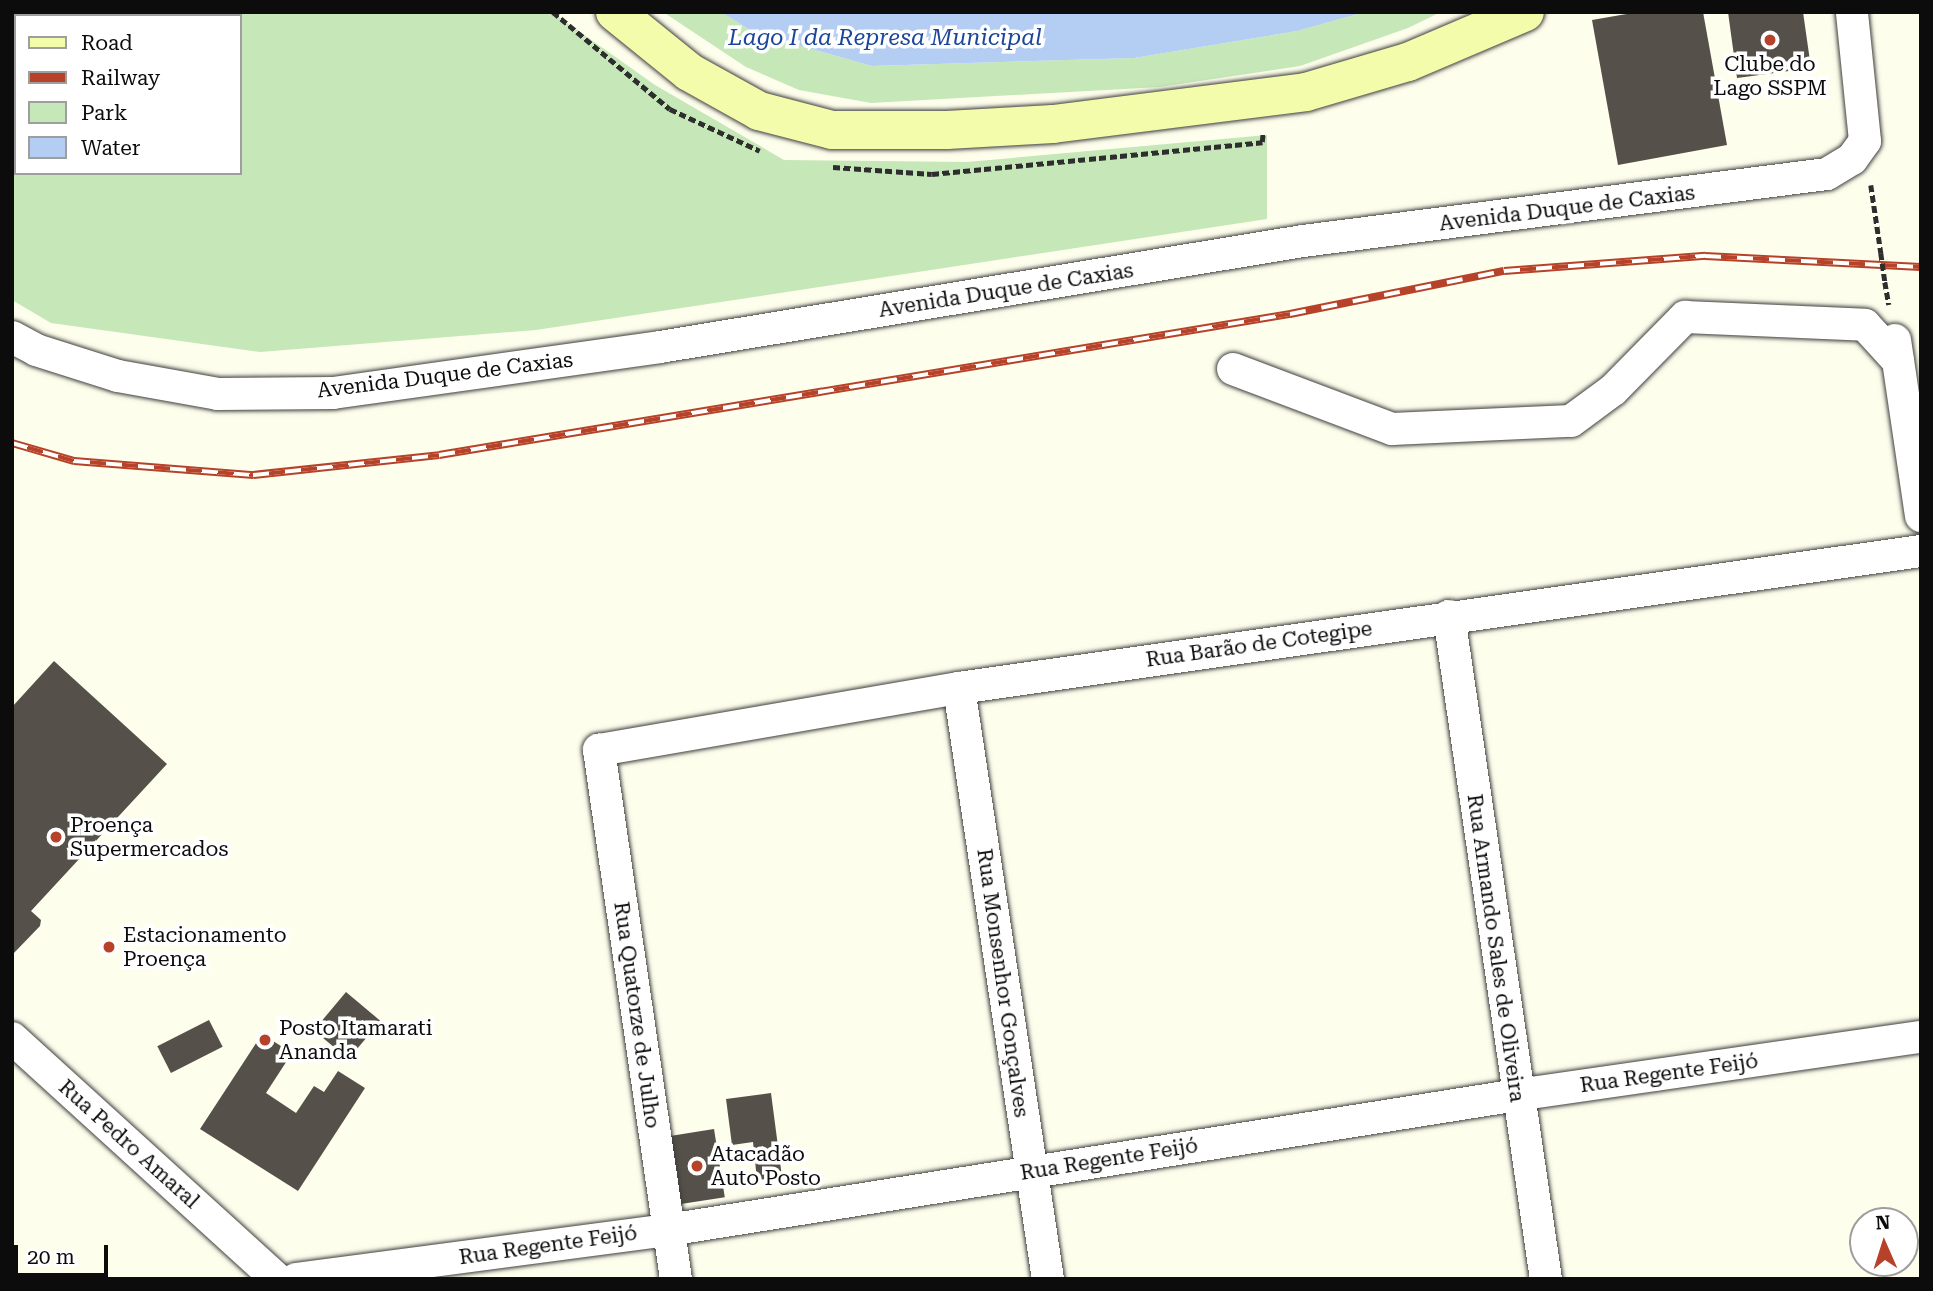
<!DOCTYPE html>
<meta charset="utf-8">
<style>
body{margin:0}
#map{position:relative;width:1933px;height:1291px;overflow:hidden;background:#fefeec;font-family:"Roboto Serif",serif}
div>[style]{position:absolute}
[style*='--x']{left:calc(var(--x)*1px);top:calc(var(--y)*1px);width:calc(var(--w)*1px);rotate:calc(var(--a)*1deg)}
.green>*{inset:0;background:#c6e7b8}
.water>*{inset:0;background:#b3cdf3}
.building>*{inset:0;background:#555049;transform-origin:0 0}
.path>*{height:4.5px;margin-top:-2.25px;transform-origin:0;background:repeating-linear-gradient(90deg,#2e2e2e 0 7px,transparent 0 10.5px)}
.roads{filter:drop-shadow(0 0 2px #3f3f3f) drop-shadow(0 0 2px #3f3f3f)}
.minor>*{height:32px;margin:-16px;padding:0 16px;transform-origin:16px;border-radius:16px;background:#fff}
.secondary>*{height:38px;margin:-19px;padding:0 19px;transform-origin:19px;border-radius:19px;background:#f3fcaa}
.rail>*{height:8px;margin-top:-4px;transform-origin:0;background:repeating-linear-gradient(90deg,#fff 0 16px,#b7422a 0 32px);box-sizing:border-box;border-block:2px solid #b7422a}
.path-bridge>*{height:4.5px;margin-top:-2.25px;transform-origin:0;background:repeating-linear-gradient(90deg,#2e2e2e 0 7px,transparent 0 10.5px)}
.dots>*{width:19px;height:19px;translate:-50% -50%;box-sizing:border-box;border:4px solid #fff;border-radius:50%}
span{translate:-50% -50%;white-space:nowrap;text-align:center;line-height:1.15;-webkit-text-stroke:7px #fff;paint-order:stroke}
.poi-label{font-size:21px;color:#0c0c0c}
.left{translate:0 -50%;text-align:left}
.street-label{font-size:21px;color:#0c0c0c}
.water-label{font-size:23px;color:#1b4699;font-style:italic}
.frame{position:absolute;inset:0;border:14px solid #0c0c0c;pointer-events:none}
.legend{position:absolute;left:14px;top:14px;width:228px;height:161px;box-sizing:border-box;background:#fff;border:2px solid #9e9e9e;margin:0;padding:9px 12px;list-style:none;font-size:21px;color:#0c0c0c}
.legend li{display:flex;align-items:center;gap:14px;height:35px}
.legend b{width:35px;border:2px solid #9e9e9e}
.north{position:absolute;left:1849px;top:1207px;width:70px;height:70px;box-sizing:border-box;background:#fff;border:2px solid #9e9e9e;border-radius:50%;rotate:357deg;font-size:19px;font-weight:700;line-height:28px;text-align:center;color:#0c0c0c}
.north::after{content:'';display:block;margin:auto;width:24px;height:32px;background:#b7422a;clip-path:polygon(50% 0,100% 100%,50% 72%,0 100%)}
.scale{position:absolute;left:14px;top:1245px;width:94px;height:32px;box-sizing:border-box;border:4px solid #0c0c0c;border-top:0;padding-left:9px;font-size:21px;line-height:24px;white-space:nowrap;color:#0c0c0c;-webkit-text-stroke:5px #fff;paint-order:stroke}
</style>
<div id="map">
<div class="green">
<i style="clip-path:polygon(evenodd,12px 12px,552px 12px,655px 85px,784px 160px,967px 162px,1267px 135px,1267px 219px,536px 330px,260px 352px,51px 323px,12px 300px,12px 12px,16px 16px,240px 16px,240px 173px,16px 173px,16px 16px)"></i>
<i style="clip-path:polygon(663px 12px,721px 12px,755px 33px,872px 66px,1134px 58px,1297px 31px,1365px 12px,1441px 12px,1408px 28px,1300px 66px,1160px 87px,871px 103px,799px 90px,746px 67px)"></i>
</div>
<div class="water">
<i style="clip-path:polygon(721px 12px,1365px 12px,1297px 31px,1134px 58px,872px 66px,755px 33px)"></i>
</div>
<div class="building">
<i style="clip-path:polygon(1638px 12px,1703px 12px,1727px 145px,1618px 165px,1592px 20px)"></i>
<i style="clip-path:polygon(1728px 12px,1803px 12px,1811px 68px,1737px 78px)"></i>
<i style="clip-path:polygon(54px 661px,167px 764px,31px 911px,41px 920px,40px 926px,12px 955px,12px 707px)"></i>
<i style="left:346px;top:992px;width:45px;height:50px;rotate:40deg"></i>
<i style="left:209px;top:1020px;width:30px;height:58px;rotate:63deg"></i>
<i style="clip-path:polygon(262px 1034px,292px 1053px,266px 1093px,296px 1113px,314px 1086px,324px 1092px,338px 1071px,365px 1088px,298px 1191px,200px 1129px)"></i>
<i style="clip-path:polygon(771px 1093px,782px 1177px,757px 1180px,753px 1142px,732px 1145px,726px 1099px)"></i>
<i style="left:714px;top:1129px;width:69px;height:46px;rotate:81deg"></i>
</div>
<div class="path">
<i style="--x:553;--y:12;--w:152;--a:39.7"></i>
<i style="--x:670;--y:109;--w:99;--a:25"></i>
<i style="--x:833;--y:167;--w:99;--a:4"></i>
<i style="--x:932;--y:174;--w:332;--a:-5.5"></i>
<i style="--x:1262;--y:142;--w:9;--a:-84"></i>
<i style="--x:1871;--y:185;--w:69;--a:81.6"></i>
<i style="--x:1885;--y:282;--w:23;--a:80"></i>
</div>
<div class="roads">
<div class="minor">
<i style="--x:12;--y:337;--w:27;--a:28"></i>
<i style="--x:36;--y:350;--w:86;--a:17.6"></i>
<i style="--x:118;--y:376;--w:102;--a:10.2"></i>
<i style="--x:218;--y:394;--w:115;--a:-0.5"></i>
<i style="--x:333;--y:393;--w:330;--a:-8"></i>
<i style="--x:660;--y:347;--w:652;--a:-9.36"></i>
<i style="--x:1303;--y:241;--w:528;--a:-7.29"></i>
<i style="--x:1827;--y:174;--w:29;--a:-31"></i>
<i style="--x:1852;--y:159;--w:22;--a:-54"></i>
<i style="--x:1865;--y:141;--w:130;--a:-95.8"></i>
<i style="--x:1895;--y:340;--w:178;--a:81.6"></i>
<i style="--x:1233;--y:369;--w:170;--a:20.7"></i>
<i style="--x:1392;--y:429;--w:179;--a:-2.6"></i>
<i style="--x:1571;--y:421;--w:52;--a:-36.4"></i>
<i style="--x:1613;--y:390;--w:103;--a:-45.4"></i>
<i style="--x:1685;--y:317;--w:180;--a:2.5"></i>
<i style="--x:1865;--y:325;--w:49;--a:47.5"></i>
<i style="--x:1449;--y:616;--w:670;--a:81.68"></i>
<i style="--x:959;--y:688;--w:598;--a:81.44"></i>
<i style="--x:12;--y:1038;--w:358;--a:42.3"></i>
<i style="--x:296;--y:1279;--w:375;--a:-7.5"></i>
<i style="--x:668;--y:1230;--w:860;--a:-9.03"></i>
<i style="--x:1517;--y:1095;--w:408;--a:-8.2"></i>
<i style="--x:676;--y:1279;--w:535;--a:-98.28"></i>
<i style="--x:599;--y:750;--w:365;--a:-9.8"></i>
<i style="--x:959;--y:688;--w:972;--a:-8.11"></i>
</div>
<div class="secondary">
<i style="--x:615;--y:12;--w:95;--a:39"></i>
<i style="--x:689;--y:72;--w:80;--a:29.1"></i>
<i style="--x:759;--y:111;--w:75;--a:14.6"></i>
<i style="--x:832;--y:130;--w:115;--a:0"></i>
<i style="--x:947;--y:130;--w:106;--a:-3.2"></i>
<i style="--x:1053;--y:124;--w:255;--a:-7.2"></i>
<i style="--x:1306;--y:92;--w:106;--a:-16.4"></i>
<i style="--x:1408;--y:62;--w:127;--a:-23.1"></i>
</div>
</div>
<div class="rail">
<i style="--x:12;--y:443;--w:65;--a:16.2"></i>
<i style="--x:74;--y:461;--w:180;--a:4.5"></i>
<i style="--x:253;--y:475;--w:187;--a:-6.1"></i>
<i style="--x:439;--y:455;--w:863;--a:-9.41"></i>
<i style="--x:1290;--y:314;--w:218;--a:-11.4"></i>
<i style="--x:1504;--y:271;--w:202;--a:-4.3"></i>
<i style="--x:1705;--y:256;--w:216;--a:2.9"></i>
</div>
<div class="path-bridge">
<i style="--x:1881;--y:253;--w:29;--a:82"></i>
</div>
<div class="dots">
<i style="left:1770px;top:40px;background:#b7422a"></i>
<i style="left:56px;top:837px;background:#b7422a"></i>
<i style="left:109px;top:947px;background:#b7422a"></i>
<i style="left:265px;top:1040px;background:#b7422a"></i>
<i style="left:697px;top:1166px;background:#b7422a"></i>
</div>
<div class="poi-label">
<span style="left:1770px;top:76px">Clube do<br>Lago SSPM</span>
<span class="left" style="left:70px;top:837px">Proença<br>Supermercados</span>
<span class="left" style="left:123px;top:947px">Estacionamento<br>Proença</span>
<span class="left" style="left:279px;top:1040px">Posto Itamarati<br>Ananda</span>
<span class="left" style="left:711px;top:1166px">Atacadão<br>Auto Posto</span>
</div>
<div class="street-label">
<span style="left:1567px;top:208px;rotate:-7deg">Avenida Duque de Caxias</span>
<span style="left:1006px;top:290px;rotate:-9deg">Avenida Duque de Caxias</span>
<span style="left:445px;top:375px;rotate:-7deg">Avenida Duque de Caxias</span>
<span style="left:1259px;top:644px;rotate:-8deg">Rua Barão de Cotegipe</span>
<span style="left:1496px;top:948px;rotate:82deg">Rua Armando Sales de Oliveira</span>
<span style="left:1003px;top:983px;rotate:82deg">Rua Monsenhor Gonçalves</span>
<span style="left:637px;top:1015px;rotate:82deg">Rua Quatorze de Julho</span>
<span style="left:1669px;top:1073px;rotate:-8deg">Rua Regente Feijó</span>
<span style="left:129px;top:1144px;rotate:42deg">Rua Pedro Amaral</span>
<span style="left:1109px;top:1159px;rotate:-9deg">Rua Regente Feijó</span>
<span style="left:548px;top:1245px;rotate:-8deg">Rua Regente Feijó</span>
</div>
<div class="water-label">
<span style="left:885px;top:38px">Lago I da Represa Municipal</span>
</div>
<div class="frame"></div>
<ul class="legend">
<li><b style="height:9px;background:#f3fcaa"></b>Road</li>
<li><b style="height:9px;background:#b7422a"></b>Railway</li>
<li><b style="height:19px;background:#c6e7b8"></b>Park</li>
<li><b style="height:19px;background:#b3cdf3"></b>Water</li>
</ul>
<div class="north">N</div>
<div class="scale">20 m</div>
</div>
